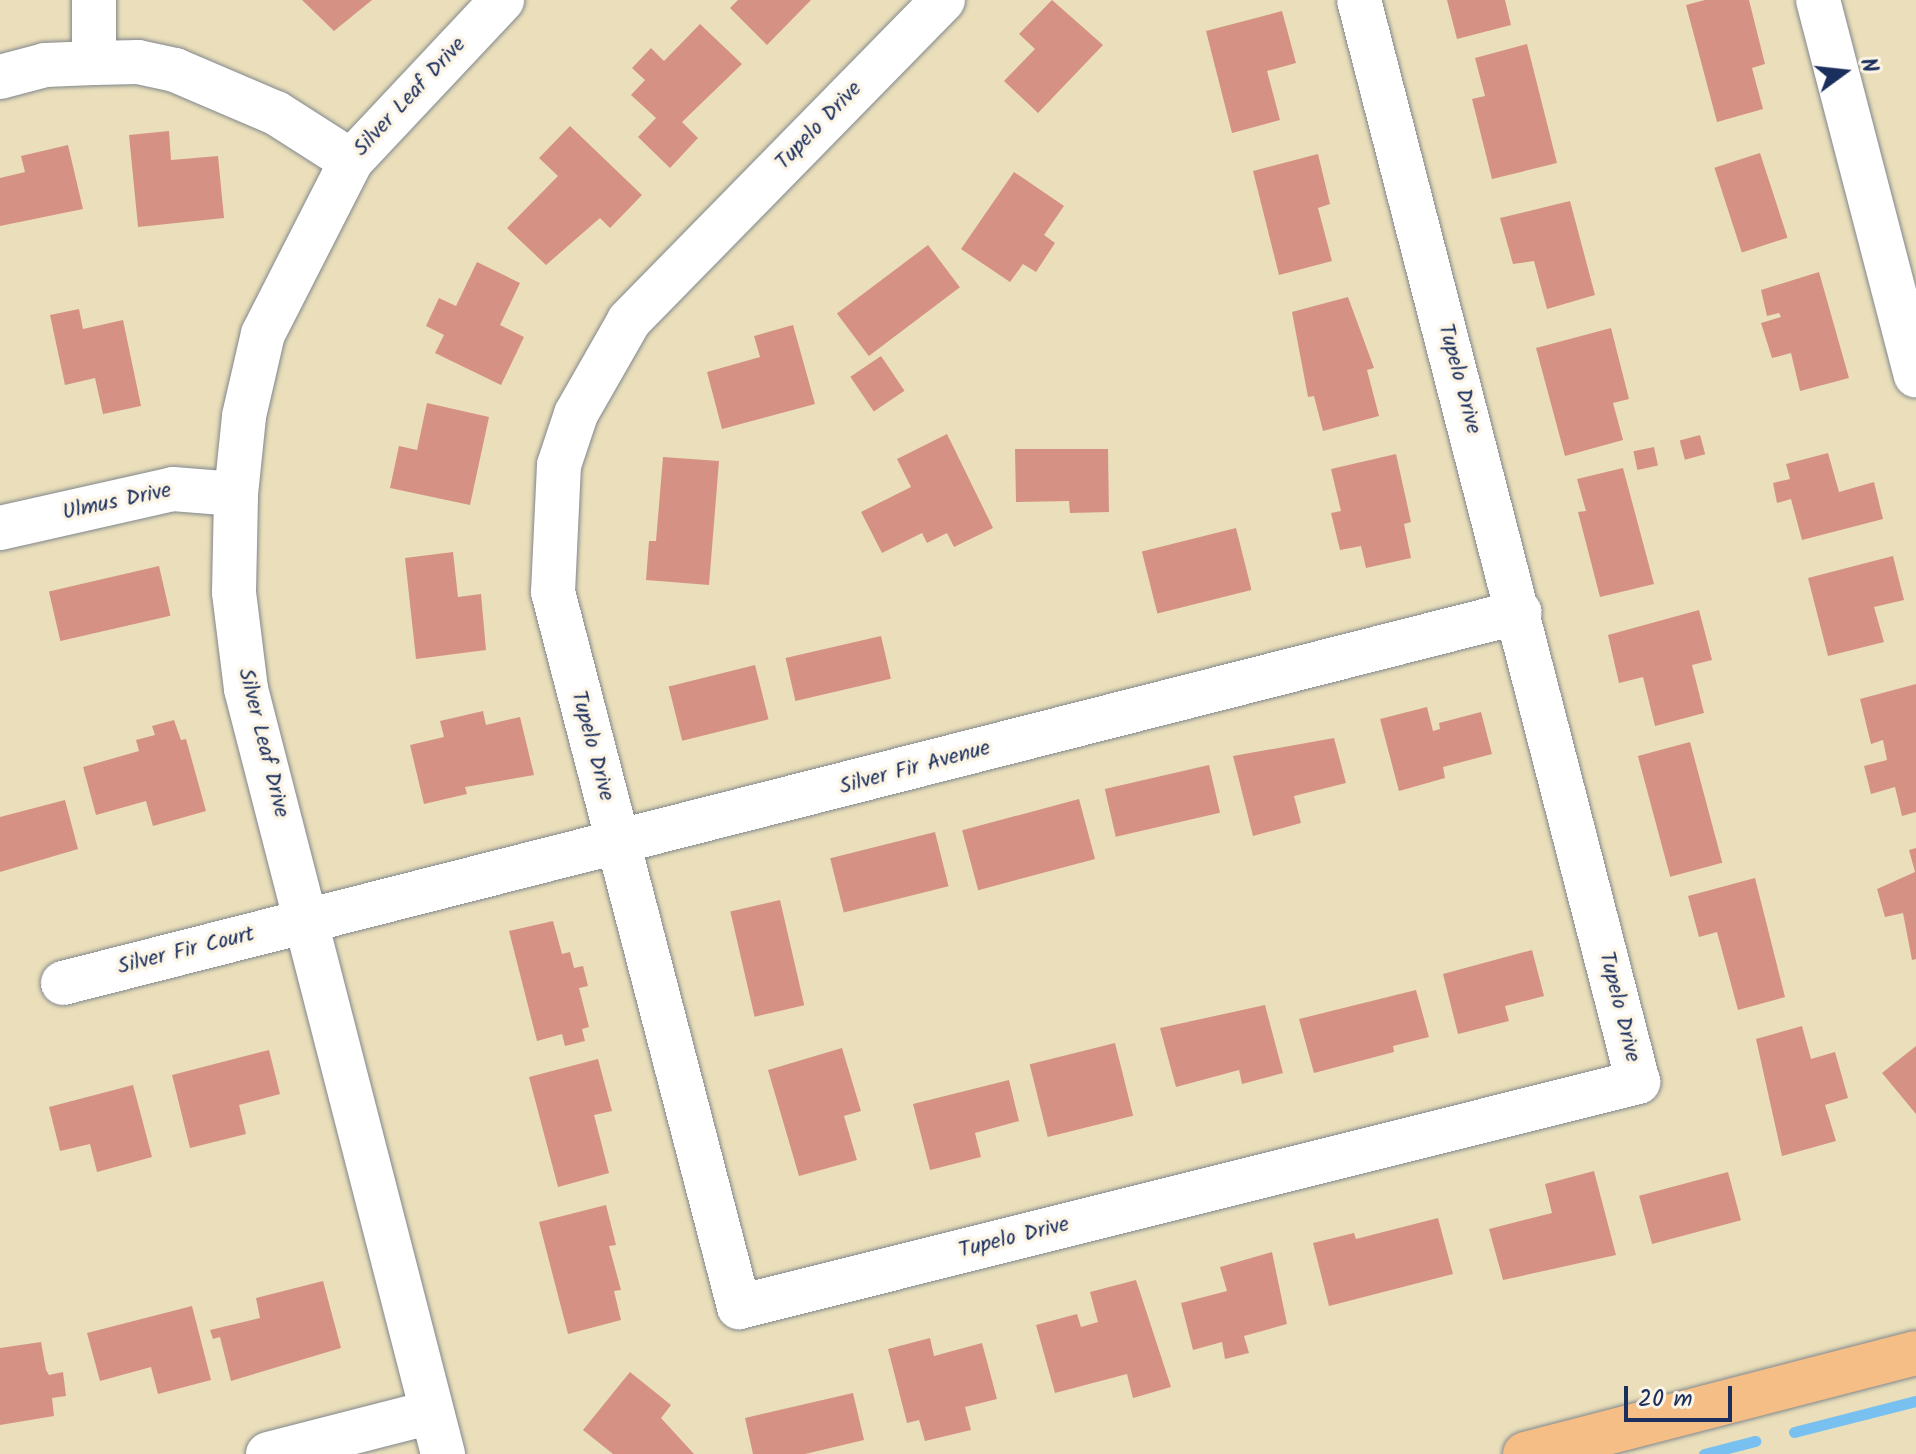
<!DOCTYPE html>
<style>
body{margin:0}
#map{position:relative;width:1916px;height:1454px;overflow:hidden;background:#eadfba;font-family:Kalam,sans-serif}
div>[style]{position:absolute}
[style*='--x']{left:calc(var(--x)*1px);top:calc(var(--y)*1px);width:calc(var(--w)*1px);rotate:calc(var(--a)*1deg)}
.stream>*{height:11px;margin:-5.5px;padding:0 5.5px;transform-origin:5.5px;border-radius:5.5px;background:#77c0f0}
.building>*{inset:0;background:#d59284;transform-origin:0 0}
.roads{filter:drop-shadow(0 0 2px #82878c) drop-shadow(0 0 2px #82878c)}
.minor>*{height:44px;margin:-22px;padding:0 22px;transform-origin:22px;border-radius:22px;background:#fff}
.major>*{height:44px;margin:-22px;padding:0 22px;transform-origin:22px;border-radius:22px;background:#f6be87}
span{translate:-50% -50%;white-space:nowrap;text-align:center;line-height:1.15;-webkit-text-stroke:7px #fcf5e5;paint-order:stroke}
.street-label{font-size:22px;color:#1b2f5e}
.north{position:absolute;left:1804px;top:32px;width:80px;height:80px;-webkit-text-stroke:6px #fcf5e5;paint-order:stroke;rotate:75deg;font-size:22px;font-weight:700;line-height:32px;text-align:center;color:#1b2f5e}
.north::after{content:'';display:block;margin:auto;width:28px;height:36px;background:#1b2f5e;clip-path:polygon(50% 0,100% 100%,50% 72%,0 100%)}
.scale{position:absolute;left:1624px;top:1386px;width:108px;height:36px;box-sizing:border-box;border:4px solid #1b2f5e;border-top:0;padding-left:10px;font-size:24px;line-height:28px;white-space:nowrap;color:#1b2f5e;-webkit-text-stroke:6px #fcf5e5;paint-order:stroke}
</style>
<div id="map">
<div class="stream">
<i style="--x:1794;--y:1432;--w:126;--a:-14.3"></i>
<i style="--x:1704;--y:1454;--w:53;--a:-14.3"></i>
</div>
<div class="building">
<i style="clip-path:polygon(302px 0,372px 0,334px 31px)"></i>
<i style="clip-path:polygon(738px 0,811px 0,767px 45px,730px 8px)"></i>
<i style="clip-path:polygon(1052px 0,1103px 45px,1038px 113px,1004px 81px,1035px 49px,1019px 34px)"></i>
<i style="clip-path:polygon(1447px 0,1505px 0,1511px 25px,1457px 39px)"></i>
<i style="clip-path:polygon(1705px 0,1749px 0,1765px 64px,1752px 68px,1763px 109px,1717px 122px,1686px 5px)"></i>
<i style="clip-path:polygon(1282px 11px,1296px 63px,1267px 71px,1280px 120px,1232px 133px,1206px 31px)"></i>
<i style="clip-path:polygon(700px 24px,742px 64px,682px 122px,698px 138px,670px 168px,638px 137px,656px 118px,631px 95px,645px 80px,632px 68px,651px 48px,664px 61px)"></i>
<i style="clip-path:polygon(1527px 44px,1557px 163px,1492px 179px,1472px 99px,1485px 96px,1475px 58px)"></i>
<i style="clip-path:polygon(570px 126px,642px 195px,610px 228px,600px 218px,546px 265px,507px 228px,558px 176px,539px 158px)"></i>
<i style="clip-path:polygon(169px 131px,171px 160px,218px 156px,224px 218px,138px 227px,129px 135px)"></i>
<i style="clip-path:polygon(68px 145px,83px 209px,0 226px,0 178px,25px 172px,21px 156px)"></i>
<i style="left:1760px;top:153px;width:89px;height:48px;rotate:72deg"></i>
<i style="clip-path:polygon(1318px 154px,1330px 204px,1318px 208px,1332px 261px,1279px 275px,1253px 171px)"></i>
<i style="clip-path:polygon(1014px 172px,1064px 206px,1044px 235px,1055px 243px,1036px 272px,1023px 264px,1010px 282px,961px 249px)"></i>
<i style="clip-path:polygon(1570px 201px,1595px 295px,1547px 309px,1534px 261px,1513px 264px,1500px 218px)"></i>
<i style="left:928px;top:245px;width:53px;height:114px;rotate:53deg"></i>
<i style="clip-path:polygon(477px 262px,520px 283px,500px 325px,524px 337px,501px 385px,435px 353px,444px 335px,426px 326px,439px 298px,456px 306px)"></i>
<i style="clip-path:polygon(1819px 272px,1849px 378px,1800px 391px,1791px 353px,1772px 358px,1761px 323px,1781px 317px,1779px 313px,1767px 316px,1761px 290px)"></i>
<i style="clip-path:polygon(1348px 297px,1374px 368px,1367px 370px,1379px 416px,1323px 431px,1314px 396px,1308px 397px,1292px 312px)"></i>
<i style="clip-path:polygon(79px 309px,83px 329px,123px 320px,141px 406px,103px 414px,95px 378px,65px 385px,50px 315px)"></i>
<i style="clip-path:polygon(793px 325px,815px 404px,722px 429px,707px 372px,760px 357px,754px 336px)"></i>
<i style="clip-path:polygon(1611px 328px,1629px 399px,1613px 403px,1623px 440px,1565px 456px,1536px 348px)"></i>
<i style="left:881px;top:356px;width:42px;height:37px;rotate:56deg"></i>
<i style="clip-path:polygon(427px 403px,489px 417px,470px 505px,390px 488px,399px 446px,417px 450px)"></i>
<i style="clip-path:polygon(947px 434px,993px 528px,954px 547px,947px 533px,927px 543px,922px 533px,882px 553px,861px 512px,911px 487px,897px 459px)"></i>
<i style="left:1700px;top:435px;width:20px;height:21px;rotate:75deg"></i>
<i style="left:1654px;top:447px;width:19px;height:21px;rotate:78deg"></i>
<i style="clip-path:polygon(1015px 449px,1108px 449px,1109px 512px,1070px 513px,1069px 501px,1016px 502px)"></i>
<i style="clip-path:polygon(1828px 453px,1839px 492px,1874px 482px,1883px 519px,1802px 540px,1791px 499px,1777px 503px,1773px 483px,1790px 479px,1786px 464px)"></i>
<i style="clip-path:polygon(1396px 454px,1411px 522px,1404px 524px,1411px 558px,1366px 568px,1361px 546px,1340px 550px,1331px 513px,1341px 511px,1331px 469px)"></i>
<i style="clip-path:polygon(663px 457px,719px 461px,709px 585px,646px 580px,649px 541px,656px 541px)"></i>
<i style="clip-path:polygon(1623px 468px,1654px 584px,1600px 597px,1578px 512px,1586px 511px,1577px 479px)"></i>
<i style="left:1236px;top:528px;width:64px;height:97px;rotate:76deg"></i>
<i style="clip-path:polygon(453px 552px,458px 597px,481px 594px,486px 650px,416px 659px,405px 558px)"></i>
<i style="clip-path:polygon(1893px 556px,1904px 600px,1874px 607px,1884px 642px,1828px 656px,1808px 578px)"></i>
<i style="left:159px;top:566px;width:51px;height:113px;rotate:77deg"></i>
<i style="clip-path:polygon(1699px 610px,1712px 660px,1692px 665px,1704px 713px,1655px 726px,1643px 677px,1619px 683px,1608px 635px)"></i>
<i style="left:881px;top:636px;width:44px;height:98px;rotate:77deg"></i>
<i style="left:755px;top:665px;width:56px;height:89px;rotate:76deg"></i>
<i style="clip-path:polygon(1916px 684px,1916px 812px,1902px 816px,1895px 787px,1871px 794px,1864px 766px,1887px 760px,1883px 740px,1871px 744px,1860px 699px)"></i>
<i style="clip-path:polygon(1427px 707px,1433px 731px,1440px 729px,1439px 723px,1481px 712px,1492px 754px,1443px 767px,1445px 778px,1399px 791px,1380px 719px)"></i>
<i style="clip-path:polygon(483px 711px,486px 725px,520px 717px,534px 775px,465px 787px,467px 794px,424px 804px,410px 745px,444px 737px,440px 721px)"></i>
<i style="clip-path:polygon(174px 720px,181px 740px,186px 739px,206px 811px,153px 826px,146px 801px,96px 815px,83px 767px,139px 751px,136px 740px,155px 735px,152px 726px)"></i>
<i style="clip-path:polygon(1334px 738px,1346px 783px,1294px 796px,1301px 823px,1253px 836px,1233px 756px)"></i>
<i style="left:1690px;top:742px;width:125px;height:54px;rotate:75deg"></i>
<i style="left:1209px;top:765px;width:49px;height:107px;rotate:77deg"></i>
<i style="left:1079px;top:799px;width:62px;height:121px;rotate:75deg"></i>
<i style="clip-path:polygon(65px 800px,78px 849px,0 872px,0 817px)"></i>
<i style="left:935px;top:832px;width:56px;height:108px;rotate:76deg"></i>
<i style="clip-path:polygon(1916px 848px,1916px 959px,1912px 960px,1903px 913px,1885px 917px,1877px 889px,1915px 872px,1909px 850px)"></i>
<i style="clip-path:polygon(1755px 878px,1785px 997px,1738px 1010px,1717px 932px,1699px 937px,1688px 896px)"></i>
<i style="left:780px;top:900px;width:108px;height:51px;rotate:77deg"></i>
<i style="clip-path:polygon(553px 921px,562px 954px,570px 952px,574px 968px,583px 966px,588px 986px,579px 988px,589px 1027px,582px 1029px,585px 1041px,565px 1046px,562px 1034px,537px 1041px,509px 931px)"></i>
<i style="clip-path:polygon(1532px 950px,1544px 996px,1505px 1006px,1509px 1021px,1458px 1034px,1443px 974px)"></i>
<i style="clip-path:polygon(1416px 990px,1429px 1037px,1393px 1046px,1394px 1052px,1314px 1073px,1299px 1019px)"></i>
<i style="clip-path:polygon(1265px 1005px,1283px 1073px,1242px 1084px,1239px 1070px,1176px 1087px,1160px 1028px)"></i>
<i style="clip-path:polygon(1802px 1026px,1811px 1059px,1835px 1052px,1848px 1098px,1825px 1105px,1836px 1141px,1782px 1156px,1756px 1039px)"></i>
<i style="left:1115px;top:1043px;width:75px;height:88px;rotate:76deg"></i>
<i style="clip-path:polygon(1916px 1046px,1916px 1114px,1882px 1073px)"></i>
<i style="clip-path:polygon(842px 1048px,861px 1111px,844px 1116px,857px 1160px,799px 1176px,768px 1070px)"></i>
<i style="clip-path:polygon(269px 1050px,280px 1094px,239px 1105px,246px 1134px,190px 1148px,172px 1075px)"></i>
<i style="clip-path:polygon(598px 1059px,612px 1111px,594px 1115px,609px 1173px,558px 1187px,529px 1077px)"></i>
<i style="clip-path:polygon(1009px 1080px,1019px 1121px,975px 1133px,981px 1157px,930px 1170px,913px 1104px)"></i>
<i style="clip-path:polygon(133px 1085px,152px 1157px,97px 1172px,90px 1144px,60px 1151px,49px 1107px)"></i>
<i style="clip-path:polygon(1594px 1171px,1616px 1255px,1503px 1280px,1489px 1229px,1552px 1213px,1545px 1184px)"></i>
<i style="left:1728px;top:1172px;width:50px;height:92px;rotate:75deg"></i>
<i style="clip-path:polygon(606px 1205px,616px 1245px,609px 1246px,621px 1290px,614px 1291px,621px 1320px,568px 1334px,539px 1222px)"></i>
<i style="clip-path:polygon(1438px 1218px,1453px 1274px,1329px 1306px,1313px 1243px,1354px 1233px,1356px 1239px)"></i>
<i style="clip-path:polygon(1272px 1252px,1287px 1324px,1244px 1336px,1249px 1353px,1225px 1359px,1222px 1342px,1193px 1350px,1181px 1303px,1227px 1291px,1220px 1267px)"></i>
<i style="clip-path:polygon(1136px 1280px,1171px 1387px,1133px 1398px,1127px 1374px,1055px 1393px,1036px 1325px,1077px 1314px,1081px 1327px,1098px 1322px,1090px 1292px)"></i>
<i style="clip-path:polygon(323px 1281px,341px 1348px,231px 1381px,220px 1337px,213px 1339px,210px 1330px,260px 1318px,256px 1298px)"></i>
<i style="clip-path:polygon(192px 1306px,211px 1380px,158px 1394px,151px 1367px,100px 1381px,87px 1333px)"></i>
<i style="clip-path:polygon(930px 1338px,934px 1356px,982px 1343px,997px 1399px,965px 1407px,971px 1430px,925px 1441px,919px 1420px,907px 1423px,888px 1349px)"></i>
<i style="clip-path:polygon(41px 1342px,46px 1370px,49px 1375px,63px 1372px,66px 1396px,52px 1398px,54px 1416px,0 1425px,0 1348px)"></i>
<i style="clip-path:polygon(630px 1372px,671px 1405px,661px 1418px,694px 1454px,613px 1454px,583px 1430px)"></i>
<i style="clip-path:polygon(853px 1393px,864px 1440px,805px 1454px,753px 1454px,745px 1418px)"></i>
</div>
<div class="roads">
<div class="minor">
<i style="--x:94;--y:0;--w:63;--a:90"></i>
<i style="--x:943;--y:0;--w:449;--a:134.4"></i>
<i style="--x:629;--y:321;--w:107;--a:119.7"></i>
<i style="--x:576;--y:414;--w:54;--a:108.4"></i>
<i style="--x:559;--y:465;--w:127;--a:92.7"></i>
<i style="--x:553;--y:592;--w:739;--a:75.42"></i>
<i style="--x:739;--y:1307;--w:927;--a:-14.05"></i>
<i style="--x:1638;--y:1082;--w:1117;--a:-104.46"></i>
<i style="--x:1818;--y:0;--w:388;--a:75.4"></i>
<i style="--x:0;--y:77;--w:47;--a:-14.9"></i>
<i style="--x:45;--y:65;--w:49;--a:-2.3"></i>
<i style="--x:94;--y:63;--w:44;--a:-1.3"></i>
<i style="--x:138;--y:62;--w:38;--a:12"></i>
<i style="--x:175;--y:70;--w:110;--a:23.1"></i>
<i style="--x:276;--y:113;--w:89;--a:32.6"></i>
<i style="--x:0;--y:528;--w:177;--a:-12.7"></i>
<i style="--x:173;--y:489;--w:63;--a:4.5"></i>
<i style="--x:63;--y:983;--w:1503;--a:-14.29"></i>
<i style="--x:268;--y:1454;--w:169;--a:-14.4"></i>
<i style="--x:443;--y:1454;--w:790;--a:-104.44"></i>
<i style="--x:246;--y:689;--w:98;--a:-97.1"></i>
<i style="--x:234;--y:592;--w:98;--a:-88.8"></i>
<i style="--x:236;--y:494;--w:78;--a:-84.1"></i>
<i style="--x:244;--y:416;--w:84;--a:-77"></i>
<i style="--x:263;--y:334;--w:194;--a:-63"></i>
<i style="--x:351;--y:161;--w:221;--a:-46.8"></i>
</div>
<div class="major">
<i style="--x:1525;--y:1454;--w:404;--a:-14.5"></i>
</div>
</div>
<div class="street-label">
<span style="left:410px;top:97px;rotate:-47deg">Silver Leaf Drive</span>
<span style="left:819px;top:126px;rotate:-46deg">Tupelo Drive</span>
<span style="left:1459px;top:379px;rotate:75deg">Tupelo Drive</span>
<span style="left:117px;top:502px;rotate:-12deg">Ulmus Drive</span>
<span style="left:263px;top:743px;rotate:76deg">Silver Leaf Drive</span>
<span style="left:592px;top:746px;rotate:75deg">Tupelo Drive</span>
<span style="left:915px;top:768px;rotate:-15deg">Silver Fir Avenue</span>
<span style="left:186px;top:951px;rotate:-14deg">Silver Fir Court</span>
<span style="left:1619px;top:1007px;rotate:76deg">Tupelo Drive</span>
<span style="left:1014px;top:1238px;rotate:-14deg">Tupelo Drive</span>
</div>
<div class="north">N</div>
<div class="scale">20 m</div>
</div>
